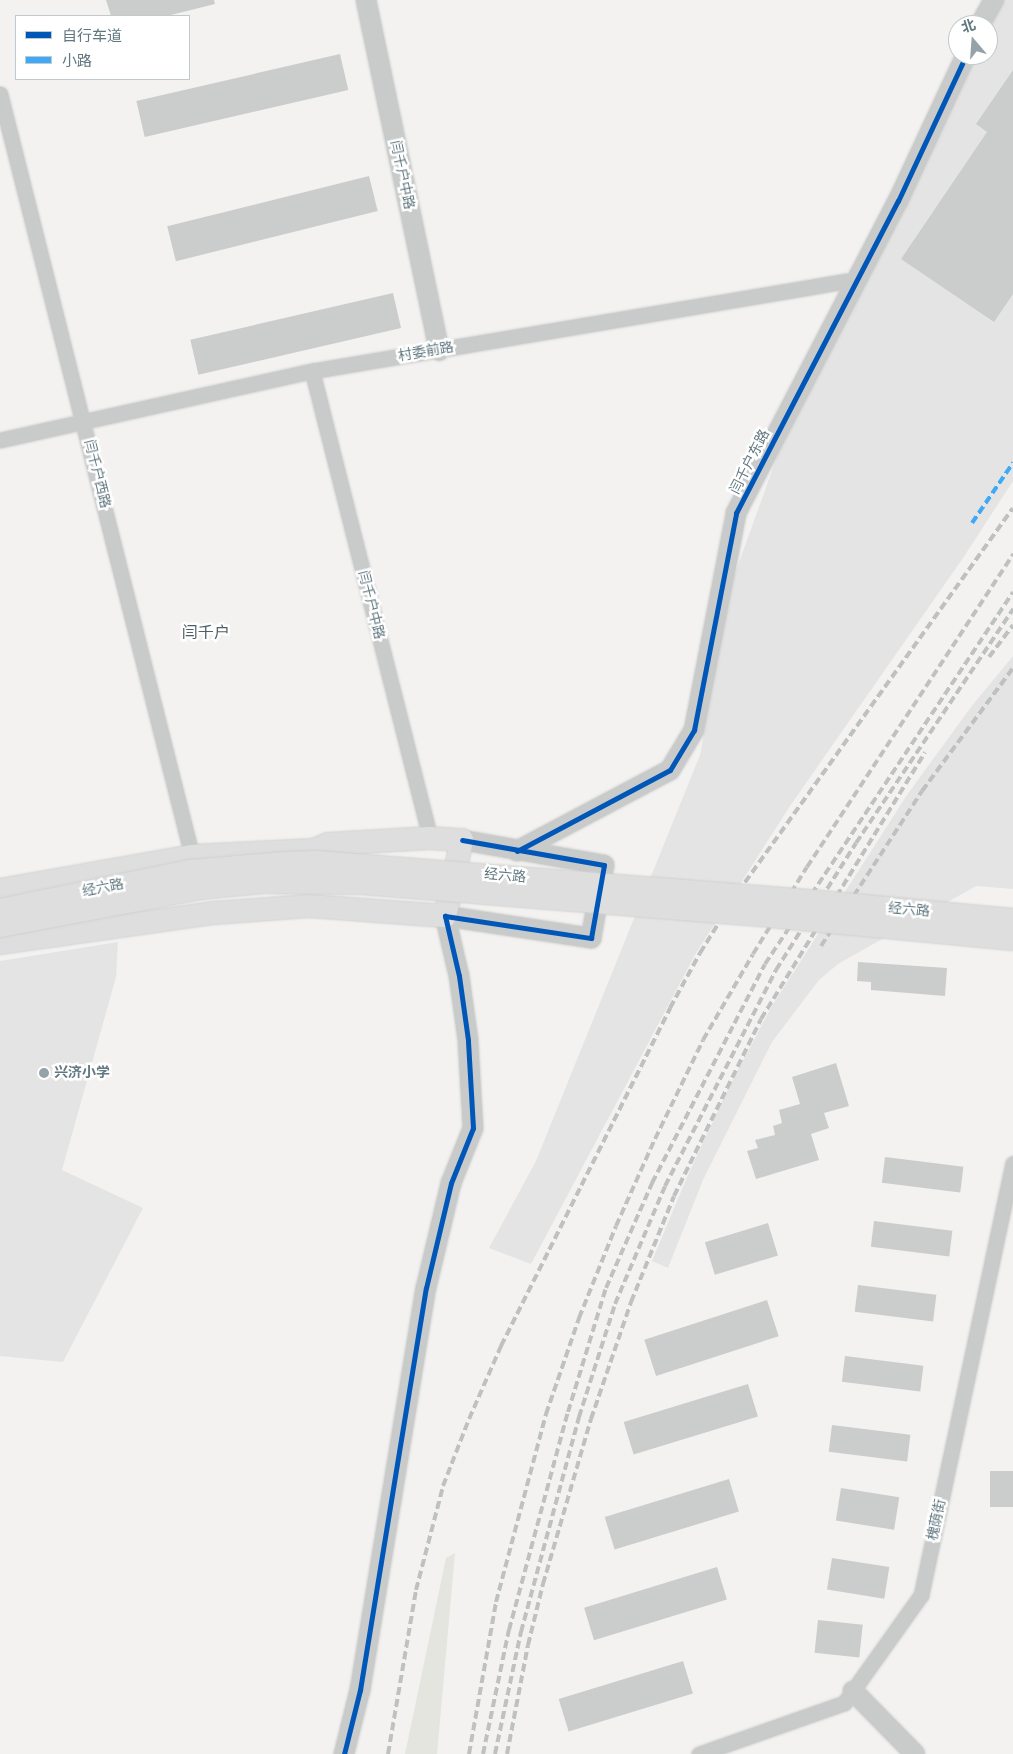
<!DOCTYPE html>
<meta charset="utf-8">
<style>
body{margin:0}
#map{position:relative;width:1013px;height:1754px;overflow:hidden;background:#f3f2f0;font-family:"Nunito Sans","Noto Sans SC",sans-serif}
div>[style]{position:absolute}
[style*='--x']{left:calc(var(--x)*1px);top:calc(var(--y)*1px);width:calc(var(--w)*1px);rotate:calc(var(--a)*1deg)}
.built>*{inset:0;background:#e3e4e3}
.green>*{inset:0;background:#e3e5de}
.building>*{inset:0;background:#cbcdcd;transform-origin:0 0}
.roads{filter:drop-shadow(0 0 1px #cfd0d0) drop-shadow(0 0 1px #cfd0d0)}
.minor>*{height:15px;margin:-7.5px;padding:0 7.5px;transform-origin:7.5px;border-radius:7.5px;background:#c9cbcb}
.tertiary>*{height:20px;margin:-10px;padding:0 10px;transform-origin:10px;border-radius:10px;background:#c9cbcb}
.secondary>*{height:22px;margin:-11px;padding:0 11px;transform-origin:11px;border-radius:11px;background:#dededf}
.rail>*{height:4px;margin-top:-2px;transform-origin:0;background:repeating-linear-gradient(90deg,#bfc1c1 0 8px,transparent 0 12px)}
.bridges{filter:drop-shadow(0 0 1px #cfd0d0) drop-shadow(0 0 1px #cfd0d0)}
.secondary-bridge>*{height:22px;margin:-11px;padding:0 11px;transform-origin:11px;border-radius:11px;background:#dededf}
.quiet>*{height:4px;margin-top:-2px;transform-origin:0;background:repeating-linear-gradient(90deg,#3fa9f5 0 8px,transparent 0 12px)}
.cycleway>*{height:5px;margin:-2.5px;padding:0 2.5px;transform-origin:2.5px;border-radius:2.5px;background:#0057b8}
.dots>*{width:14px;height:14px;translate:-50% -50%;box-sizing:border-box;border:2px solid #fff;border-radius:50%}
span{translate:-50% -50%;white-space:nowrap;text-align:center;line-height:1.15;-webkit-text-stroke:5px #fff;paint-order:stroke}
.street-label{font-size:14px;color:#627881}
.poi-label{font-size:14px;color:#627881;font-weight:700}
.left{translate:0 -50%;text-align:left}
.quarter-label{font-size:16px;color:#506066}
.legend{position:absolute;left:15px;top:15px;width:175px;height:65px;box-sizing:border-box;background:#fff;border:1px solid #c0c9cd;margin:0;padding:6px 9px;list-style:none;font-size:15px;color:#627881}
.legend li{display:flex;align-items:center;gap:10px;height:25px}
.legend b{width:25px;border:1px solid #c0c9cd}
.north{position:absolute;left:948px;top:15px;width:50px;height:50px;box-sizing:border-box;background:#fff;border:1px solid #c0c9cd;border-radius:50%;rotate:342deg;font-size:14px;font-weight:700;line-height:20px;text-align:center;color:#627881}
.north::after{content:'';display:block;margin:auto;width:18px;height:22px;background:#95a3a8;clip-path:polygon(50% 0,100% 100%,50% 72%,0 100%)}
</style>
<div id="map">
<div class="built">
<i style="clip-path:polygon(1004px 0,1013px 0,1013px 481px,963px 558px,790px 806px,696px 953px,531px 1264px,489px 1248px,536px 1161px,700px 755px,732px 582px,778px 454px,883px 248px,973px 55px,988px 55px,988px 28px)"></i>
<i style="clip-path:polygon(1013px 656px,1013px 889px,976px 886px,838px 964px,819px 980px,772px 1042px,703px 1180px,668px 1268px,652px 1261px,688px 1175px,728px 1089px,772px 1006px,907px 795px,971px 707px)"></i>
<i style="clip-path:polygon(118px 942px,116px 977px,62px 1170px,143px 1208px,63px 1362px,0 1356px,0 961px)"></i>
</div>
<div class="green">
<i style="clip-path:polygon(455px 1553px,437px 1754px,405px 1754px,446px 1558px)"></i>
</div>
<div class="building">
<i style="clip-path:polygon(106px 0,214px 0,215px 4px,167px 16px,111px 16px)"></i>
<i style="left:340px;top:54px;width:37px;height:209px;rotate:77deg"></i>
<i style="clip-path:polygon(1013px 70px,1013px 294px,994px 322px,901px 259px,987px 132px,976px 124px)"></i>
<i style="left:369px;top:176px;width:36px;height:208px;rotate:76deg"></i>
<i style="left:393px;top:293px;width:36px;height:208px;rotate:77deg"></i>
<i style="clip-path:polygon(858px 962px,947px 968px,945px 996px,871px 990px,871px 982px,857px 981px)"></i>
<i style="clip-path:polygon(836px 1063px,849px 1106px,824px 1113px,829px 1128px,811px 1134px,819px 1160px,756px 1179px,747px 1151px,758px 1148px,755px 1140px,775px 1135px,773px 1126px,782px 1123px,779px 1110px,800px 1104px,792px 1077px)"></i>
<i style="left:885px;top:1157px;width:79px;height:26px;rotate:7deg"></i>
<i style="left:874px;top:1221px;width:79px;height:26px;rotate:7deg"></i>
<i style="left:768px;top:1223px;width:34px;height:66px;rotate:73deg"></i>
<i style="left:858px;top:1285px;width:79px;height:27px;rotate:7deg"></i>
<i style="left:767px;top:1300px;width:38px;height:129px;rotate:72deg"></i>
<i style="left:845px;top:1356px;width:79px;height:26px;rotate:7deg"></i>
<i style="left:748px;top:1384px;width:34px;height:130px;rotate:73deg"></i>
<i style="left:832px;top:1425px;width:79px;height:27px;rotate:7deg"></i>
<i style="left:1013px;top:1471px;width:36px;height:23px;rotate:90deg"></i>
<i style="left:729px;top:1479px;width:34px;height:130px;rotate:73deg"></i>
<i style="left:841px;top:1488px;width:59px;height:33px;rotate:9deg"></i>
<i style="left:832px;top:1558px;width:58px;height:32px;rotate:9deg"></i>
<i style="left:717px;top:1567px;width:34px;height:139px;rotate:73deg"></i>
<i style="left:818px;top:1620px;width:45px;height:33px;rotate:6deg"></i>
<i style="left:683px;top:1661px;width:34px;height:130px;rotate:73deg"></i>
</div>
<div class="roads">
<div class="minor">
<i style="--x:0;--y:94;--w:786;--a:75.86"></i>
<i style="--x:312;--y:371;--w:482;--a:75.8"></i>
<i style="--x:0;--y:440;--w:320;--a:-12.5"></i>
<i style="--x:312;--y:371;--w:542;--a:-9.57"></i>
<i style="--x:846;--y:281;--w:9;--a:36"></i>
<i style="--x:699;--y:1754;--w:154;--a:-19.4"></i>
<i style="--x:844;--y:1703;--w:133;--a:-54.5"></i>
<i style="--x:921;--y:1595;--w:441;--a:-78"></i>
</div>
<div class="tertiary">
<i style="--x:366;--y:0;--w:358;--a:78.2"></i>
<i style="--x:980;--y:25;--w:29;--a:-61"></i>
<i style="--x:517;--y:851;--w:173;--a:-27.9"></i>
<i style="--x:670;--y:770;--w:47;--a:-59"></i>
<i style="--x:694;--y:730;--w:221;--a:-79"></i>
<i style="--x:736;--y:513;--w:352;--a:-62.6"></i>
<i style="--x:898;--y:201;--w:161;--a:-65"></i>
<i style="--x:853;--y:1691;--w:88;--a:45.5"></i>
<i style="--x:344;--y:1754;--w:66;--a:-76"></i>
<i style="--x:360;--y:1690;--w:407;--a:-80.7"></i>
<i style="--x:426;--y:1288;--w:108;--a:-76.6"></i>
<i style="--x:451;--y:1183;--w:59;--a:-68.2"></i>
<i style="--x:473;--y:1128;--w:88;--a:-93.3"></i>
<i style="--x:468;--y:1040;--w:65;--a:-98"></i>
<i style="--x:459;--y:976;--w:62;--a:-103.1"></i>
<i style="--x:445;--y:916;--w:148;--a:8.6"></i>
<i style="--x:591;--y:938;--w:74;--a:-79.9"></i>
<i style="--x:604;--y:865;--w:144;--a:-170"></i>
</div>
<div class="secondary">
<i style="--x:0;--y:890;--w:195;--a:-10"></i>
<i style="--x:192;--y:856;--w:122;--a:-2.8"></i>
<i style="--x:314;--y:850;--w:15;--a:-23"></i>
<i style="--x:328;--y:844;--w:102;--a:-3.4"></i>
<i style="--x:430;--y:838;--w:32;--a:4"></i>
<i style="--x:462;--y:840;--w:78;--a:102.6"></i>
<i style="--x:445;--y:916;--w:136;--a:-175.8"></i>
<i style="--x:309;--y:906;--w:95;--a:175.8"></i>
<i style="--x:214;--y:913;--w:216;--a:172"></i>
</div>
</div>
<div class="rail">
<i style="--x:989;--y:657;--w:40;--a:-53"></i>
<i style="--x:821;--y:946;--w:185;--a:-56.9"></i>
<i style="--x:922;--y:791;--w:153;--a:-53.5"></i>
<i style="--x:388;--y:1754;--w:166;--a:-80.3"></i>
<i style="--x:416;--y:1590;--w:107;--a:-75.4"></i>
<i style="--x:443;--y:1486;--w:72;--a:-68.8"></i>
<i style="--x:469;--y:1419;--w:80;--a:-66.3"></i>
<i style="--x:501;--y:1346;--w:378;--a:-63.4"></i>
<i style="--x:670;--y:1008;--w:63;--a:-61.4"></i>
<i style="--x:700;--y:953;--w:72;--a:-58.1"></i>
<i style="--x:738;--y:892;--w:472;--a:-54.4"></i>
<i style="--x:469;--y:1754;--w:154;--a:-79.9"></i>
<i style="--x:496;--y:1602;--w:195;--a:-75.1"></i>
<i style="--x:546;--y:1414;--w:102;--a:-71"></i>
<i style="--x:579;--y:1318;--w:99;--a:-68.1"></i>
<i style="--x:616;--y:1226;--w:95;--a:-65.9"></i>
<i style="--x:655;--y:1139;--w:110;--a:-64.1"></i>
<i style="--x:703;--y:1040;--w:99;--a:-59.8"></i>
<i style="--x:753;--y:954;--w:102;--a:-58.2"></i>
<i style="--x:807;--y:867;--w:375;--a:-56.6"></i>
<i style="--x:483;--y:1754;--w:127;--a:-78.2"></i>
<i style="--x:509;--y:1630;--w:226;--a:-74.9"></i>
<i style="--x:568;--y:1412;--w:130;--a:-73"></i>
<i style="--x:606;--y:1288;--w:115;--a:-66.3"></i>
<i style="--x:652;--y:1183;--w:246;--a:-62.7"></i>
<i style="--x:765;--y:964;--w:447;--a:-56.3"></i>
<i style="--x:495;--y:1754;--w:125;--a:-78"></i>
<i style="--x:521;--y:1632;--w:223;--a:-74.9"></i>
<i style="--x:579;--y:1417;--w:119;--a:-72.3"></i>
<i style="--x:615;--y:1304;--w:128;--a:-67"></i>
<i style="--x:665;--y:1186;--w:243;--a:-62.8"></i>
<i style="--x:776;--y:970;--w:150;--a:-57.8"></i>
<i style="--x:856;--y:843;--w:282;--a:-56.1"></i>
<i style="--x:507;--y:1754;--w:111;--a:-79.1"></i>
<i style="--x:528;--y:1645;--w:63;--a:-76.2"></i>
<i style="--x:543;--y:1584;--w:172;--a:-73.8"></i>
<i style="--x:591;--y:1419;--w:124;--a:-71.1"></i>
<i style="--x:631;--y:1302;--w:114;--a:-67.9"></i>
<i style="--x:674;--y:1196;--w:197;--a:-63.8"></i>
<i style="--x:761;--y:1019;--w:313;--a:-58.4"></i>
</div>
<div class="bridges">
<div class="secondary-bridge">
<i style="--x:0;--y:910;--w:194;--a:-11.6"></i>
<i style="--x:190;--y:871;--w:95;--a:-4.8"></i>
<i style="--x:285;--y:863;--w:32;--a:-2"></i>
<i style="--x:317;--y:862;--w:507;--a:4.53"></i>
<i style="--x:822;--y:902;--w:192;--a:5.4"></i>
<i style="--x:0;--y:926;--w:205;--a:-10.7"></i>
<i style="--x:201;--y:888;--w:63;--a:-5.4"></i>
<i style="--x:264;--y:882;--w:97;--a:0.6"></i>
<i style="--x:361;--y:883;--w:409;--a:4.6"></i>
<i style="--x:769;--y:916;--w:245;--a:5.4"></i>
</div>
</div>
<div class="quiet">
<i style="--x:972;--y:523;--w:73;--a:-55.7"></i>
</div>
<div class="cycleway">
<i style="--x:517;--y:851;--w:173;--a:-27.9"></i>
<i style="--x:670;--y:770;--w:47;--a:-59"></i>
<i style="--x:694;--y:730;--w:221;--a:-79"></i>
<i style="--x:736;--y:513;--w:352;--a:-62.6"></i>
<i style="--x:898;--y:201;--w:161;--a:-65"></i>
<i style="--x:344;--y:1754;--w:66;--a:-76"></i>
<i style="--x:360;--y:1690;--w:407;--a:-80.7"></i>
<i style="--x:426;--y:1288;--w:108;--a:-76.6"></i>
<i style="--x:451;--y:1183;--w:59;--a:-68.2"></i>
<i style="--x:473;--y:1128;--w:88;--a:-93.3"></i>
<i style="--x:468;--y:1040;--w:65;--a:-98"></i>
<i style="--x:459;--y:976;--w:62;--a:-103.1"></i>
<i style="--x:445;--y:916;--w:148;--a:8.6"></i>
<i style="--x:591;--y:938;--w:74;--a:-79.9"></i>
<i style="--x:604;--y:865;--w:144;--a:-170"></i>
</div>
<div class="dots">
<i style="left:44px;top:1073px;background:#95a3a8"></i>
</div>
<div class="street-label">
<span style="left:402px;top:175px;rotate:78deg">闫千户中路</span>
<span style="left:426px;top:352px;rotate:-10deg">村委前路</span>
<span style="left:750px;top:462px;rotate:-63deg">闫千户东路</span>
<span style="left:97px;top:474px;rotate:76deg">闫千户西路</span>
<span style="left:371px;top:605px;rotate:76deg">闫千户中路</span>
<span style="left:505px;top:876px;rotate:5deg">经六路</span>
<span style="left:103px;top:888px;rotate:-11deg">经六路</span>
<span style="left:909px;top:910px;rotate:5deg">经六路</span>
<span style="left:937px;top:1520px;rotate:-78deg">槐荫街</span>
</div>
<div class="poi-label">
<span class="left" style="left:54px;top:1073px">兴济小学</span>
</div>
<div class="quarter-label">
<span style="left:206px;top:633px">闫千户</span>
</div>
<ul class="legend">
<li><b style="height:6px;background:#0057b8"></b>自行车道</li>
<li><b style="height:6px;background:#3fa9f5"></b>小路</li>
</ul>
<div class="north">北</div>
</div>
